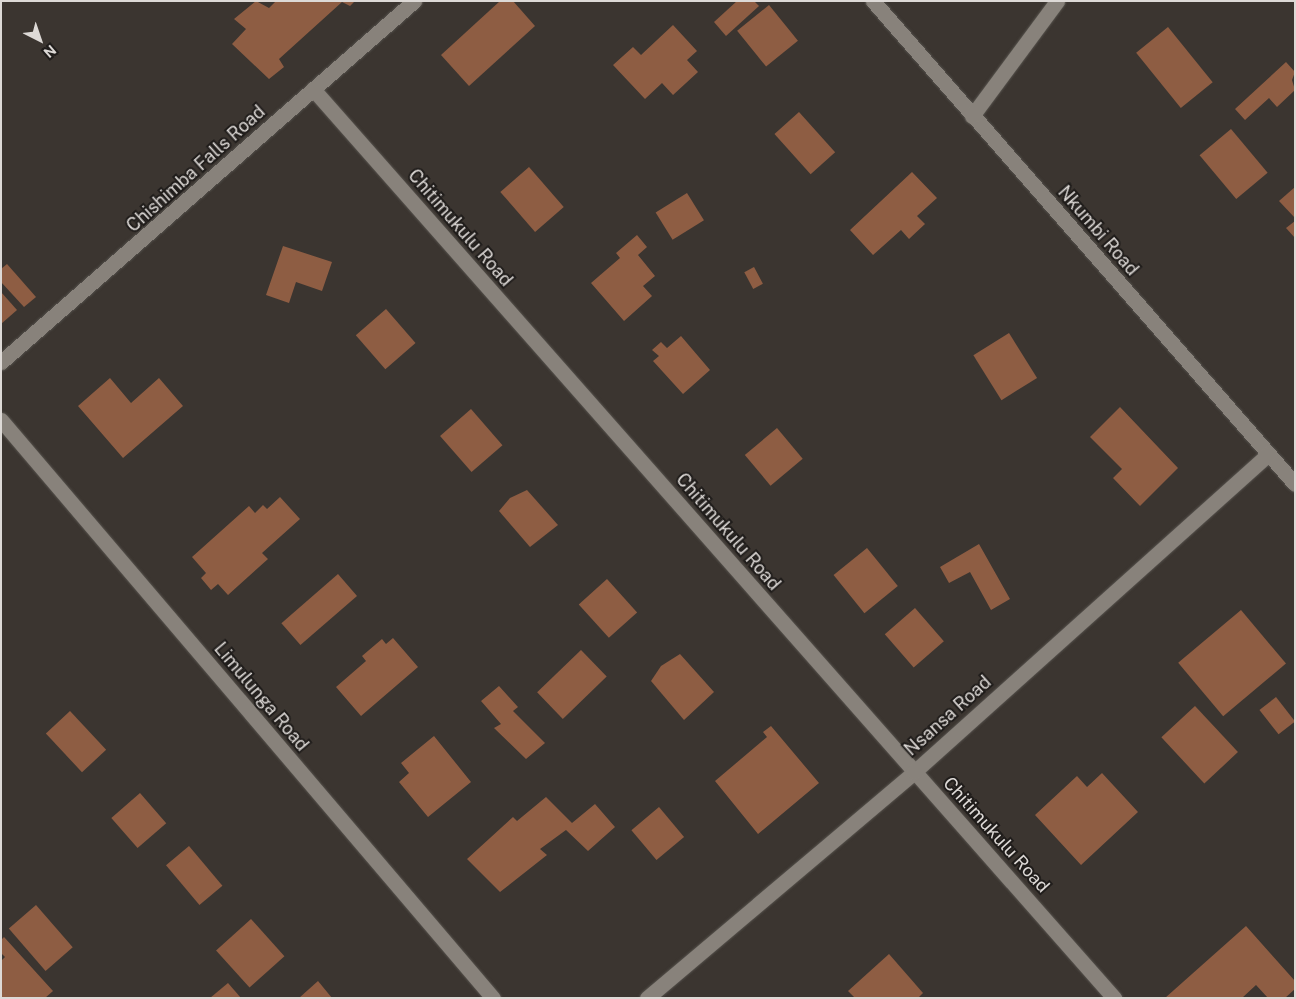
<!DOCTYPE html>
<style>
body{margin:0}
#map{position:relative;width:1296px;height:999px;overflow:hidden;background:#3b3530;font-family:"Public Sans",sans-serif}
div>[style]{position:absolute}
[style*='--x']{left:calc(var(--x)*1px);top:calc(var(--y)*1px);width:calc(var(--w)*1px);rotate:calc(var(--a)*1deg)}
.building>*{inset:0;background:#8e5d43;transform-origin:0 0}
.roads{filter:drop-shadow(0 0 1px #56524d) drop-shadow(0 0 1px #56524d)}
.minor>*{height:15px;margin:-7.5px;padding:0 7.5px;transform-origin:7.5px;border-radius:7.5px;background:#88827b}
span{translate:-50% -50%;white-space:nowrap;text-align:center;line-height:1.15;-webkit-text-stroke:4px #201d1b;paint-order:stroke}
.street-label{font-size:18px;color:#ddd9d6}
.frame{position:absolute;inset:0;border:2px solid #ddd9d6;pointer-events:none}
.north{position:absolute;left:15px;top:15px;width:50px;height:50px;-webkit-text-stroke:4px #201d1b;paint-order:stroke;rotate:139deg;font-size:14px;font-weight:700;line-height:20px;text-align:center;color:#ddd9d6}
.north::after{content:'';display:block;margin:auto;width:18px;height:22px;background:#ddd9d6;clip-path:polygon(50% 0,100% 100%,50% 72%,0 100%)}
</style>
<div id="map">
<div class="building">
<i style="clip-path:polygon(256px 1px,269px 8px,276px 1px,355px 1px,350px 6px,342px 2px,279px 59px,284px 67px,269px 79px,232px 44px,246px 29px,234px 19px)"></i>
<i style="clip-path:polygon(500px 1px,513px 1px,535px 26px,469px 86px,441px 55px)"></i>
<i style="clip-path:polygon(737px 1px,754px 1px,759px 6px,726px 36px,714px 22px)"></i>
<i style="left:769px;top:5px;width:46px;height:41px;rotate:51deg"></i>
<i style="clip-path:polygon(673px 25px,697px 51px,687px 60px,698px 72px,673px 95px,662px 83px,645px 99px,613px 65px,633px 47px,641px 55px)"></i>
<i style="left:1168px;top:27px;width:71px;height:41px;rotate:51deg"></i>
<i style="clip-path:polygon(1286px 62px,1295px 72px,1292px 80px,1295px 90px,1277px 107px,1269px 98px,1245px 120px,1235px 109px)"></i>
<i style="left:799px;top:112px;width:54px;height:33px;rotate:48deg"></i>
<i style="left:1231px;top:129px;width:57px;height:41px;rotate:50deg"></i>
<i style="left:529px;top:167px;width:53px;height:38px;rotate:49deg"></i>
<i style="clip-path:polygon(912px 172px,937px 198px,917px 216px,925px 224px,909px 239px,901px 230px,873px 255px,850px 230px)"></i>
<i style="clip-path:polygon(1295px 187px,1295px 218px,1279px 201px)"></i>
<i style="left:687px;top:193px;width:32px;height:37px;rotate:58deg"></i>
<i style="clip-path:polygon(1295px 221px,1295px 238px,1286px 228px)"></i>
<i style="clip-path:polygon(637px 235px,647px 247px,638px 255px,655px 276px,643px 286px,652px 296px,624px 321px,591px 283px,620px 258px,616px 253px)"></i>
<i style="clip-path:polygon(283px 246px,332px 262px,322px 291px,296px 282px,289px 303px,266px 295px)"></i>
<i style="clip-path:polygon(7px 264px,36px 297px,24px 307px,1px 282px,1px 269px)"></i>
<i style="left:754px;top:267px;width:19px;height:11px;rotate:62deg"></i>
<i style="clip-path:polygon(1px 292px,17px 310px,1px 324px)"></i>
<i style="left:386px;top:309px;width:45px;height:40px;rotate:49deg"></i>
<i style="left:1009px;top:333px;width:53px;height:42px;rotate:58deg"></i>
<i style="clip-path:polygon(681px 336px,710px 370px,683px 394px,653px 361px,659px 356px,652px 350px,661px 342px,667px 348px)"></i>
<i style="clip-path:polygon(110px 378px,131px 403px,159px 378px,183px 406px,123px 458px,78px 406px)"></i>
<i style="clip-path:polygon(1120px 407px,1178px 468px,1140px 506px,1113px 478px,1122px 469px,1090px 437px)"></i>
<i style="left:471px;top:409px;width:48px;height:41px;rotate:49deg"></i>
<i style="left:777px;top:428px;width:40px;height:42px;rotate:50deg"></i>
<i style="clip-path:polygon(527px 490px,558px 525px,530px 547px,499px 511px,510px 498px)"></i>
<i style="clip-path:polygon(280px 497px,300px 519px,262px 553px,268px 559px,228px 595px,218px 584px,211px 590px,201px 578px,206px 573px,192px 557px,249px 506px,255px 513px,263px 505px,267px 509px)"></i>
<i style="clip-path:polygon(979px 544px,1010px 599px,991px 610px,970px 572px,949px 583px,940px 567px)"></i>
<i style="left:867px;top:548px;width:49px;height:43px;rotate:51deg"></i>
<i style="left:338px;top:574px;width:29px;height:75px;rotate:49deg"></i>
<i style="left:607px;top:579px;width:45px;height:38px;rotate:48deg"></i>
<i style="left:915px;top:608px;width:44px;height:40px;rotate:49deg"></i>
<i style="left:1241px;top:610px;width:70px;height:82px;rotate:50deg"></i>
<i style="clip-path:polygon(393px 638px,418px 667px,361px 716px,336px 687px,366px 661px,362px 656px,382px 639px,386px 644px)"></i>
<i style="left:581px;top:650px;width:37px;height:61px;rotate:46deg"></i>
<i style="clip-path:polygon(680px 654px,714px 692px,684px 720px,651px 681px,661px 666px)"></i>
<i style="clip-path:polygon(499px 686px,518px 707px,513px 711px,545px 743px,526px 759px,494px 728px,501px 724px,481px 701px)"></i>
<i style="left:1276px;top:697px;width:31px;height:21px;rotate:52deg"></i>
<i style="left:1195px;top:706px;width:63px;height:46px;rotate:47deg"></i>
<i style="left:70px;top:711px;width:53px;height:33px;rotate:47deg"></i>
<i style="clip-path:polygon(771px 726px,819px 783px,758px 834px,715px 781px,767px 737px,763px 732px)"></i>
<i style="clip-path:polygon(434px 736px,471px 782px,428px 817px,399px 782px,409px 773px,401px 763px)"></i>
<i style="clip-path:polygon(1102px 773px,1138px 812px,1081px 865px,1035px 815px,1077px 776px,1087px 787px)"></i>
<i style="left:140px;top:793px;width:40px;height:38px;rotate:49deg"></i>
<i style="clip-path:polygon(546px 797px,572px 823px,595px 804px,615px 827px,588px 851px,566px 830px,540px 849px,547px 855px,500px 892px,467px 859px,513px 817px,517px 821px)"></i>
<i style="left:659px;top:807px;width:39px;height:36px;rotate:50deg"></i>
<i style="left:189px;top:846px;width:52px;height:30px;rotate:50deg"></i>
<i style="left:36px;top:905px;width:56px;height:36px;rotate:49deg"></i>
<i style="left:251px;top:919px;width:50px;height:47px;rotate:48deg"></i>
<i style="clip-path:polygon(1246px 926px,1295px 981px,1295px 989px,1285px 998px,1268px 998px,1256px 985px,1242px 998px,1165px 998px)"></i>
<i style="clip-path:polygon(4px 937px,53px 991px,45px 998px,1px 998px,1px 961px,5px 957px,1px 953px,1px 940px)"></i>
<i style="clip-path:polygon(889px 954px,923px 993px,918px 998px,855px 998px,848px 991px)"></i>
<i style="clip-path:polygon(318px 981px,332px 998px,299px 998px)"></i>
<i style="clip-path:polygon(228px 983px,241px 998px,210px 998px)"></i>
</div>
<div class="roads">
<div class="minor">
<i style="--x:873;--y:1;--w:641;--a:48.86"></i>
<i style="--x:313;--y:89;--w:1212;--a:48.61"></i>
<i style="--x:972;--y:116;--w:143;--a:-53.5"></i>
<i style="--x:1;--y:362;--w:549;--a:-41.16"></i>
<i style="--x:1;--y:420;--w:759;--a:49.6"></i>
<i style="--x:647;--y:998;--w:350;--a:-40.2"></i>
<i style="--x:914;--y:772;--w:476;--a:-41.9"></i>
</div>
</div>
<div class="street-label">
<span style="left:196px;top:169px;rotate:-42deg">Chishimba Falls Road</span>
<span style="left:460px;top:228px;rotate:49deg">Chitimukulu Road</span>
<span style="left:1098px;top:231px;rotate:49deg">Nkumbi Road</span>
<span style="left:728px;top:532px;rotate:49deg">Chitimukulu Road</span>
<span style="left:261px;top:697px;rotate:50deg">Limulunga Road</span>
<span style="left:948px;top:716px;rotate:-42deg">Nsansa Road</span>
<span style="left:996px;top:835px;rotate:48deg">Chitimukulu Road</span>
</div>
<div class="frame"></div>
<div class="north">N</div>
</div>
